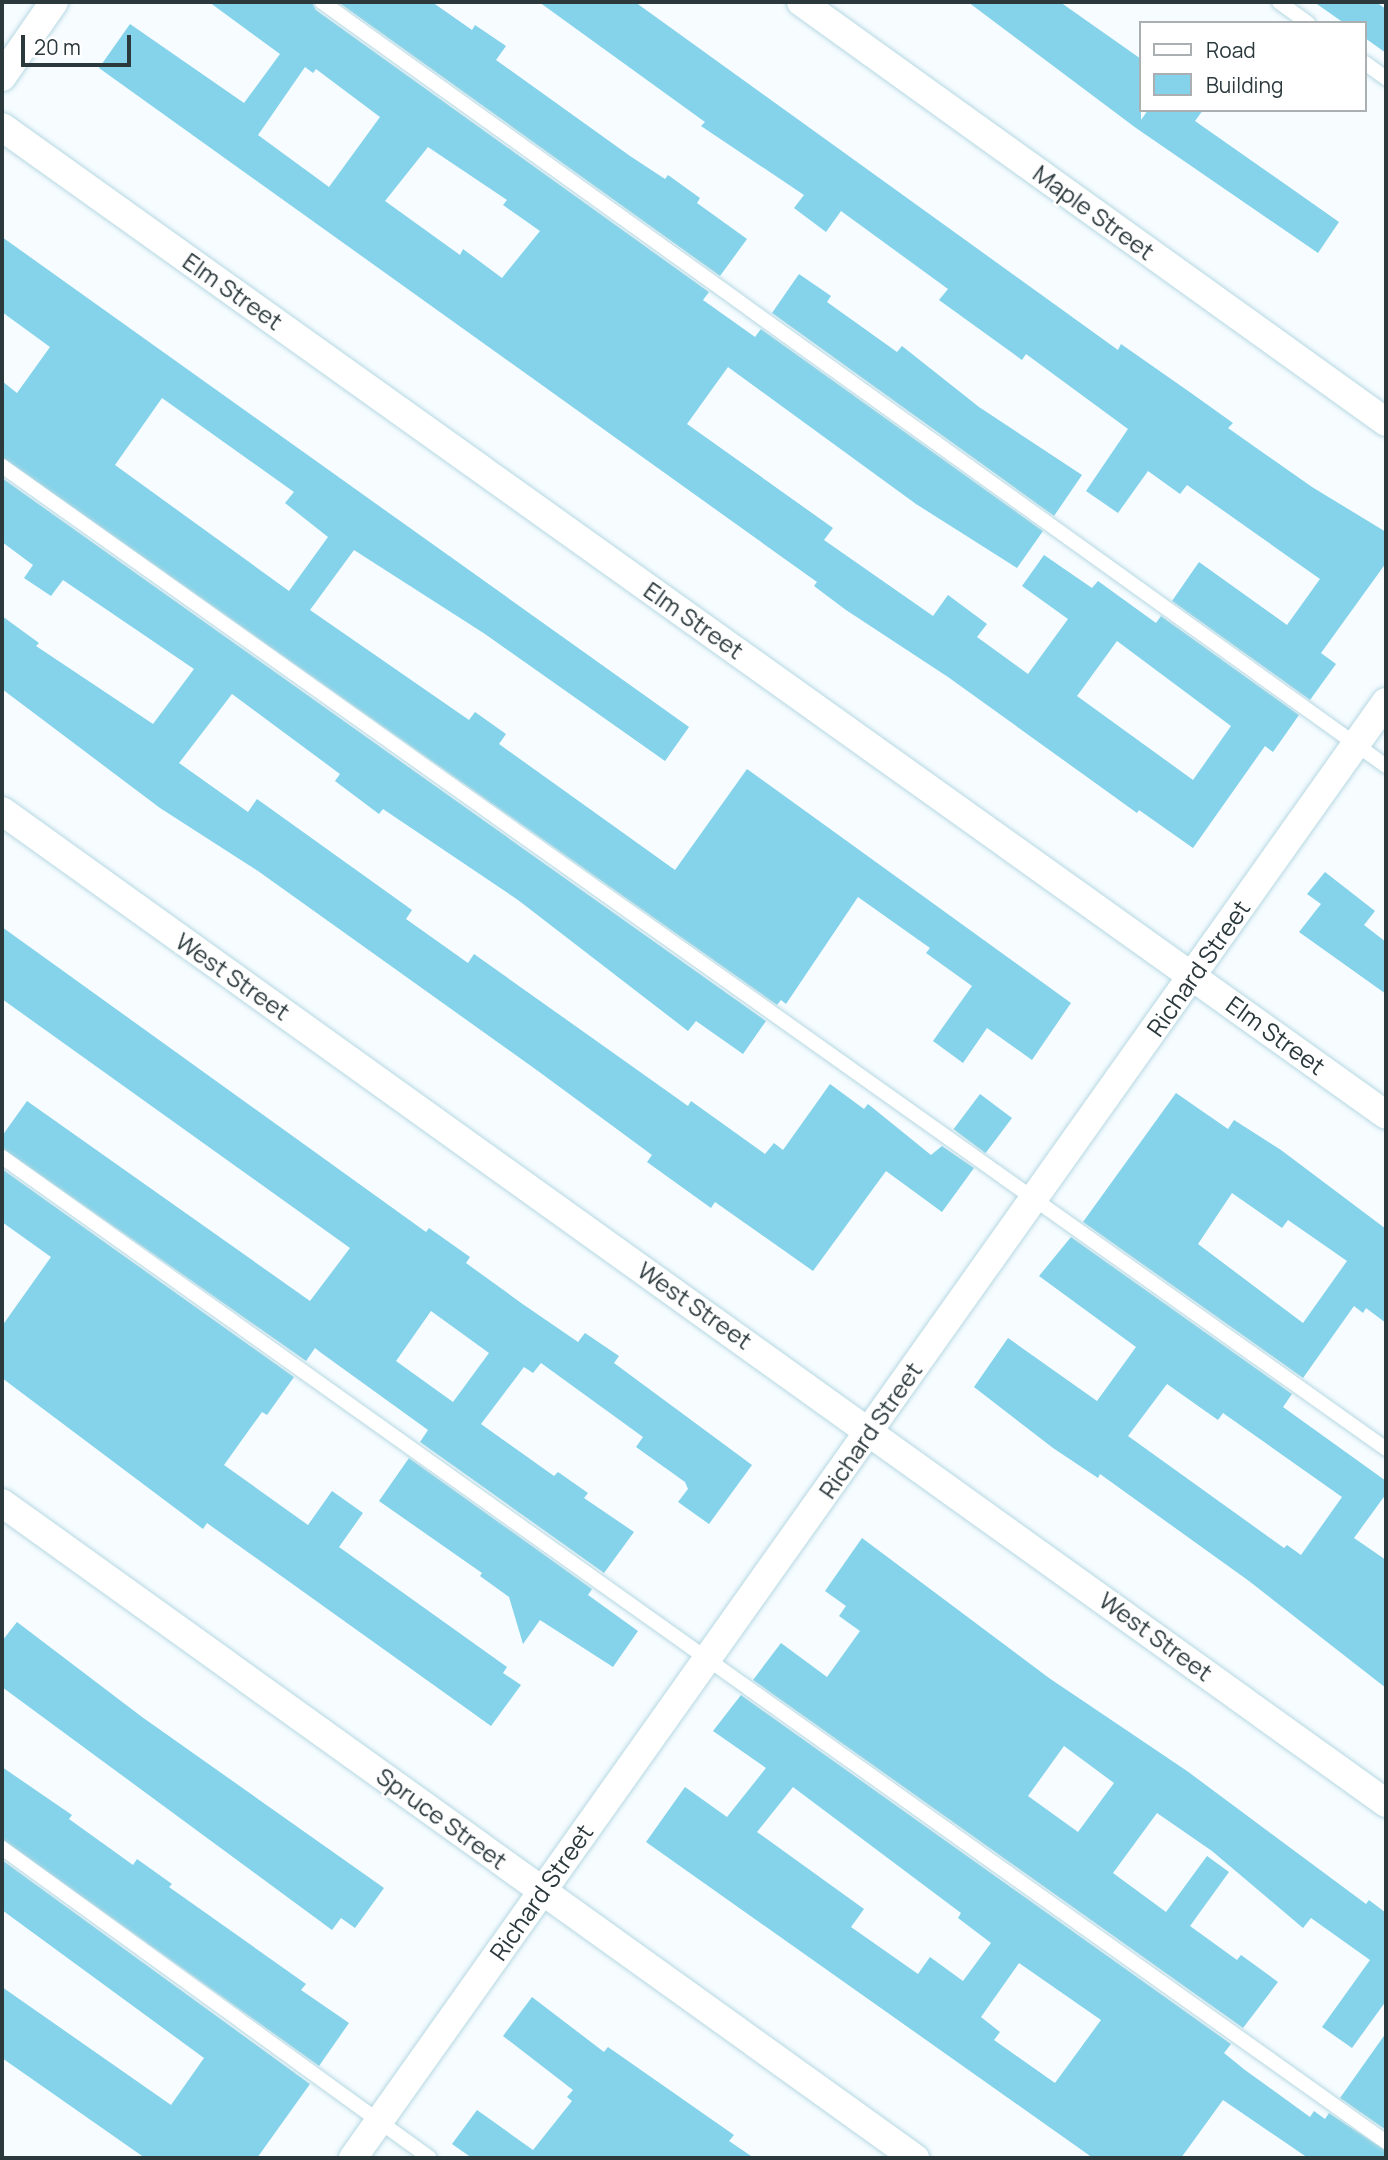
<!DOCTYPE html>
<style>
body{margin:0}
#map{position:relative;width:1388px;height:2160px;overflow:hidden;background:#f6fcff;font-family:Manrope,sans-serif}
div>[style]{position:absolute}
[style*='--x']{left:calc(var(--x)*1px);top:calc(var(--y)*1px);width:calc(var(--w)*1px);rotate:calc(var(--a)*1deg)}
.building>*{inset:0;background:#84d3ea;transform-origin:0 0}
.roads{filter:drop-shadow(0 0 2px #b6d8e2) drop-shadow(0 0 2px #b6d8e2)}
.service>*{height:14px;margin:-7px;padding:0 7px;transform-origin:7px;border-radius:7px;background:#fff}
.minor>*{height:28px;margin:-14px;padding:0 14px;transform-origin:14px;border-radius:14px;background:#fff}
span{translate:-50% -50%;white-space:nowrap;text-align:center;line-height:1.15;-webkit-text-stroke:5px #fff;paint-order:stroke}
.street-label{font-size:24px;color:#2b383c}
.frame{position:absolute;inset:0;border:4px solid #2b383c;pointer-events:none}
.legend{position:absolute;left:1139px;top:21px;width:228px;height:91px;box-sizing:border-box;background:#fff;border:2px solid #aaafb1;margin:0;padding:9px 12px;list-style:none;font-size:21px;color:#2b383c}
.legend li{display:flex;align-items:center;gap:14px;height:35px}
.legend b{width:35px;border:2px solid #aaafb1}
.scale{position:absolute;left:21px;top:35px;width:110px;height:32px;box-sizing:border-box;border:4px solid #2b383c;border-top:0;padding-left:9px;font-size:21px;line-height:24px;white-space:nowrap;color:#2b383c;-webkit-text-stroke:5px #fff;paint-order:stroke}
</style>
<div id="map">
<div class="building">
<i style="clip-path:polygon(evenodd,209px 2px,312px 2px,316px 10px,709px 292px,703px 300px,755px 337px,761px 329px,1043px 531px,1017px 568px,916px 504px,728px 367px,687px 424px,833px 528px,824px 540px,933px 616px,948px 595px,987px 624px,977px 637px,1028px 674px,1068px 619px,1022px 586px,1044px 555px,1092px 588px,1098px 581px,1156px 623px,1161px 616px,1299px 715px,1273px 752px,1265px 746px,1193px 848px,1139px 810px,1137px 813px,948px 677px,846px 610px,814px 586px,817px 582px,99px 68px,130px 24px,244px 103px,280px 54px,209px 2px,305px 67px,313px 73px,316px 69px,380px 117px,329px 187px,258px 135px,305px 67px,209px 2px,428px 147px,507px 200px,503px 205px,540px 231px,502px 278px,463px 249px,460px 255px,385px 201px,428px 147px,209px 2px,1117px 641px,1231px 726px,1193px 780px,1077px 696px,1117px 641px)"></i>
<i style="clip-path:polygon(338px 2px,432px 2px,472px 30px,475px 25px,506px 46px,496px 60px,630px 156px,665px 179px,668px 175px,700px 198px,697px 203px,747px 239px,720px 276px)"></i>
<i style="clip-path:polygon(539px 2px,635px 2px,1118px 350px,1121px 344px,1191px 393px,1233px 423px,1228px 428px,1312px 487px,1386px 532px,1386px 563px,1321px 653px,1336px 664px,1310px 700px,1172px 601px,1199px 562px,1287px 625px,1320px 579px,1187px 485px,1180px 494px,1148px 471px,1118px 513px,1086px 491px,1128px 429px,1026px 354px,1022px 360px,939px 300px,948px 289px,841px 211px,826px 232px,794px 208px,804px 195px,701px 126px,705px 122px)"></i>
<i style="clip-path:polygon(968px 2px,1060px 2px,1141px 59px,1141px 120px,1148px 110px,1203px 110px,1195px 121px,1339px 222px,1318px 253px,1136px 128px)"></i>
<i style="clip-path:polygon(1314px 2px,1376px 2px,1386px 9px,1386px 53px,1365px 38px,1365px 23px,1344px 23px)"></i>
<i style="clip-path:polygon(evenodd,2px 237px,689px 727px,665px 761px,485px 634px,354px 550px,310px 610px,469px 720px,475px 712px,506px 734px,499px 744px,675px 870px,747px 769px,1071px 1003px,1032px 1060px,987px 1028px,963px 1063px,933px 1041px,972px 986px,926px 953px,930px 948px,858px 897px,786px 1004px,781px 1000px,777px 1005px,2px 457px,2px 381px,17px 393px,50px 347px,2px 312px,2px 237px,162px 398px,294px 492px,285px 503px,328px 537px,289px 591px,115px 465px,162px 398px)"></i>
<i style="clip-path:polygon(799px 274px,831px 296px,827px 302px,897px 352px,902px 346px,979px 407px,1082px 475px,1054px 516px,772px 313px)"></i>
<i style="clip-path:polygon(2px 478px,766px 1021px,743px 1054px,696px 1021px,688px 1031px,518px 900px,383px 809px,379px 814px,335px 781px,340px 774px,232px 694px,179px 763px,248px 812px,257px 799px,412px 910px,406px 919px,468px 963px,474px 954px,688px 1106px,691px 1101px,765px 1154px,774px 1143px,783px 1150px,830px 1084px,864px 1109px,868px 1104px,931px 1155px,942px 1146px,974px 1168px,942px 1212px,886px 1171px,813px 1271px,715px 1202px,711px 1208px,647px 1162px,652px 1155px,538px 1071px,258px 871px,160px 808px,2px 689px,2px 616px,39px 643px,36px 646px,153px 724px,194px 669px,63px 580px,51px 596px,24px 578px,33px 565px,2px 542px)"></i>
<i style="clip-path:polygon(1325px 872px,1375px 911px,1364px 925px,1386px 942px,1386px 994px,1299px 932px,1321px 904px,1307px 894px)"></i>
<i style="clip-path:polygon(evenodd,2px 927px,426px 1232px,429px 1228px,470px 1257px,466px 1263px,524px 1305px,578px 1342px,585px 1333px,619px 1356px,614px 1363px,752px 1465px,709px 1524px,678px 1502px,688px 1489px,685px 1482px,636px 1447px,643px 1437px,541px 1363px,533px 1373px,524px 1367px,481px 1424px,554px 1476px,558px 1472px,588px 1493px,584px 1498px,634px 1532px,604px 1573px,420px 1442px,428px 1430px,320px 1352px,315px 1348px,306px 1361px,2px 1148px,2px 1136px,27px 1101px,310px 1301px,350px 1248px,2px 999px,2px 927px,431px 1311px,489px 1353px,453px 1402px,396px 1361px,431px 1311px)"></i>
<i style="clip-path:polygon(evenodd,1176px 1093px,1228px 1129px,1234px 1120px,1281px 1150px,1386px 1229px,1386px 1323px,1366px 1308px,1363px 1313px,1354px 1306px,1303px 1378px,1083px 1222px,1176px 1093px,1232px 1193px,1282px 1228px,1288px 1220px,1347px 1261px,1303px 1323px,1198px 1244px,1232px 1193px)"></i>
<i style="left:980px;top:1094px;width:40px;height:44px;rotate:37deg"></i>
<i style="clip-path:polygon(2px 1169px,294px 1377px,267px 1415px,262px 1412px,224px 1465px,308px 1525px,332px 1491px,363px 1513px,339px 1547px,507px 1667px,503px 1673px,521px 1685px,491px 1726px,207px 1523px,203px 1529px,2px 1378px,2px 1326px,51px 1257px,2px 1222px)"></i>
<i style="clip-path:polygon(evenodd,1071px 1237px,1292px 1394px,1283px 1407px,1386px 1481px,1386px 1494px,1354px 1538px,1386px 1560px,1386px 1688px,1249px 1581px,1100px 1474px,1098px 1478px,1053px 1448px,974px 1387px,1008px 1338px,1097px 1401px,1136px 1347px,1039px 1276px,1071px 1237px,1167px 1384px,1218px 1420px,1223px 1413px,1342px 1497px,1301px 1555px,1287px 1545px,1284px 1548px,1128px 1436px,1167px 1384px)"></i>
<i style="clip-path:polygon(409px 1458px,592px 1589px,588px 1595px,638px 1631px,613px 1667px,540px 1620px,523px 1644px,509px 1597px,480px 1576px,482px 1573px,379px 1501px)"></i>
<i style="clip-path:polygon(evenodd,862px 1538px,1049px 1678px,1187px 1771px,1366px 1904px,1369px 1900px,1386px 1913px,1386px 2001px,1352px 2048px,1322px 2027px,1370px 1960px,1311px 1918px,1303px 1928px,1212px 1851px,1157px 1813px,1113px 1873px,1166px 1912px,1207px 1856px,1229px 1872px,1190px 1926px,1237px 1960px,1241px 1955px,1278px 1982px,1243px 2028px,753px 1680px,781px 1643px,827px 1677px,860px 1631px,839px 1616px,846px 1606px,825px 1591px,862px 1538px,1064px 1746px,1114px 1783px,1078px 1832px,1028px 1796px,1064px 1746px)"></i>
<i style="clip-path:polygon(17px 1622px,142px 1717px,384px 1888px,355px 1928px,341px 1918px,332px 1930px,2px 1687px,2px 1641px)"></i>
<i style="clip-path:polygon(evenodd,741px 1695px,1231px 2044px,1224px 2053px,1245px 2070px,1310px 2117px,1314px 2111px,1325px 2119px,1329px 2113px,1386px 2151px,1386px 2158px,1308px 2158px,1223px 2100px,1181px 2158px,1093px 2158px,646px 1842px,685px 1787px,727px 1817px,766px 1768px,713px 1731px,741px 1695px,793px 1787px,961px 1913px,958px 1918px,991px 1943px,963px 1981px,930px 1957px,918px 1974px,851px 1927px,864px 1909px,757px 1832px,793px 1787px,741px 1695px,1019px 1963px,1101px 2020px,1055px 2083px,994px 2040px,1000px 2032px,981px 2017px,1019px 1963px)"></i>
<i style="clip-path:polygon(2px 1767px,72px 1815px,69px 1819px,133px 1865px,137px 1859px,172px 1884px,169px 1887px,306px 1984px,301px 1990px,349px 2023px,319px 2066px,2px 1839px)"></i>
<i style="clip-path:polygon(2px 1860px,310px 2084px,257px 2158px,145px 2158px,2px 2058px,2px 1987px,171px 2105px,204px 2058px,2px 1910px)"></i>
<i style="clip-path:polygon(532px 1997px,604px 2052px,608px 2047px,734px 2135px,729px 2141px,754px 2158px,472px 2158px,452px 2144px,477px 2110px,533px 2150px,572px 2101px,567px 2097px,573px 2090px,503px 2036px)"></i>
<i style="clip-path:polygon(1386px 2033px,1386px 2130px,1340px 2098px)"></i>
</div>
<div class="roads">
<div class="service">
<i style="--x:322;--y:2;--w:1310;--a:35.68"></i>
<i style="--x:1279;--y:2;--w:36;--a:36"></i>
<i style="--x:1365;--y:63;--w:26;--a:36"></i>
<i style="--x:2;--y:466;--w:1698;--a:35.38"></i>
<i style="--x:2;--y:1157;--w:1699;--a:35.44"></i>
<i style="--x:2;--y:1848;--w:528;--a:35.92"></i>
</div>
<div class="minor">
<i style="--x:801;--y:2;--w:720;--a:35.68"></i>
<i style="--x:2;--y:77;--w:91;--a:-55.3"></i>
<i style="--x:2;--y:127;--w:1700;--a:35.52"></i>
<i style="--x:2;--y:811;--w:1703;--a:35.63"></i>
<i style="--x:2;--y:1503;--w:1124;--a:35.66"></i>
<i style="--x:353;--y:2158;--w:1785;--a:-54.65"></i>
</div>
</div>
<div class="street-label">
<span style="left:1094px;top:212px;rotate:36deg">Maple Street</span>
<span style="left:233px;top:291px;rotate:35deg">Elm Street</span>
<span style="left:694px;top:620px;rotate:35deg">Elm Street</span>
<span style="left:1198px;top:968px;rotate:-55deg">Richard Street</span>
<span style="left:233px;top:976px;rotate:35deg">West Street</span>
<span style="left:1276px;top:1035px;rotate:36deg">Elm Street</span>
<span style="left:695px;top:1305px;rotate:35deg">West Street</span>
<span style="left:870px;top:1430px;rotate:-55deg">Richard Street</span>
<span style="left:1156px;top:1636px;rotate:36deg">West Street</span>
<span style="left:442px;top:1818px;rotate:36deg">Spruce Street</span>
<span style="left:541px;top:1892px;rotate:-55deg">Richard Street</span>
</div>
<div class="frame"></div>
<ul class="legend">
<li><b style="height:9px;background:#fff"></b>Road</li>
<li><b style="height:19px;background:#84d3ea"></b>Building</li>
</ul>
<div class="scale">20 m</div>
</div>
